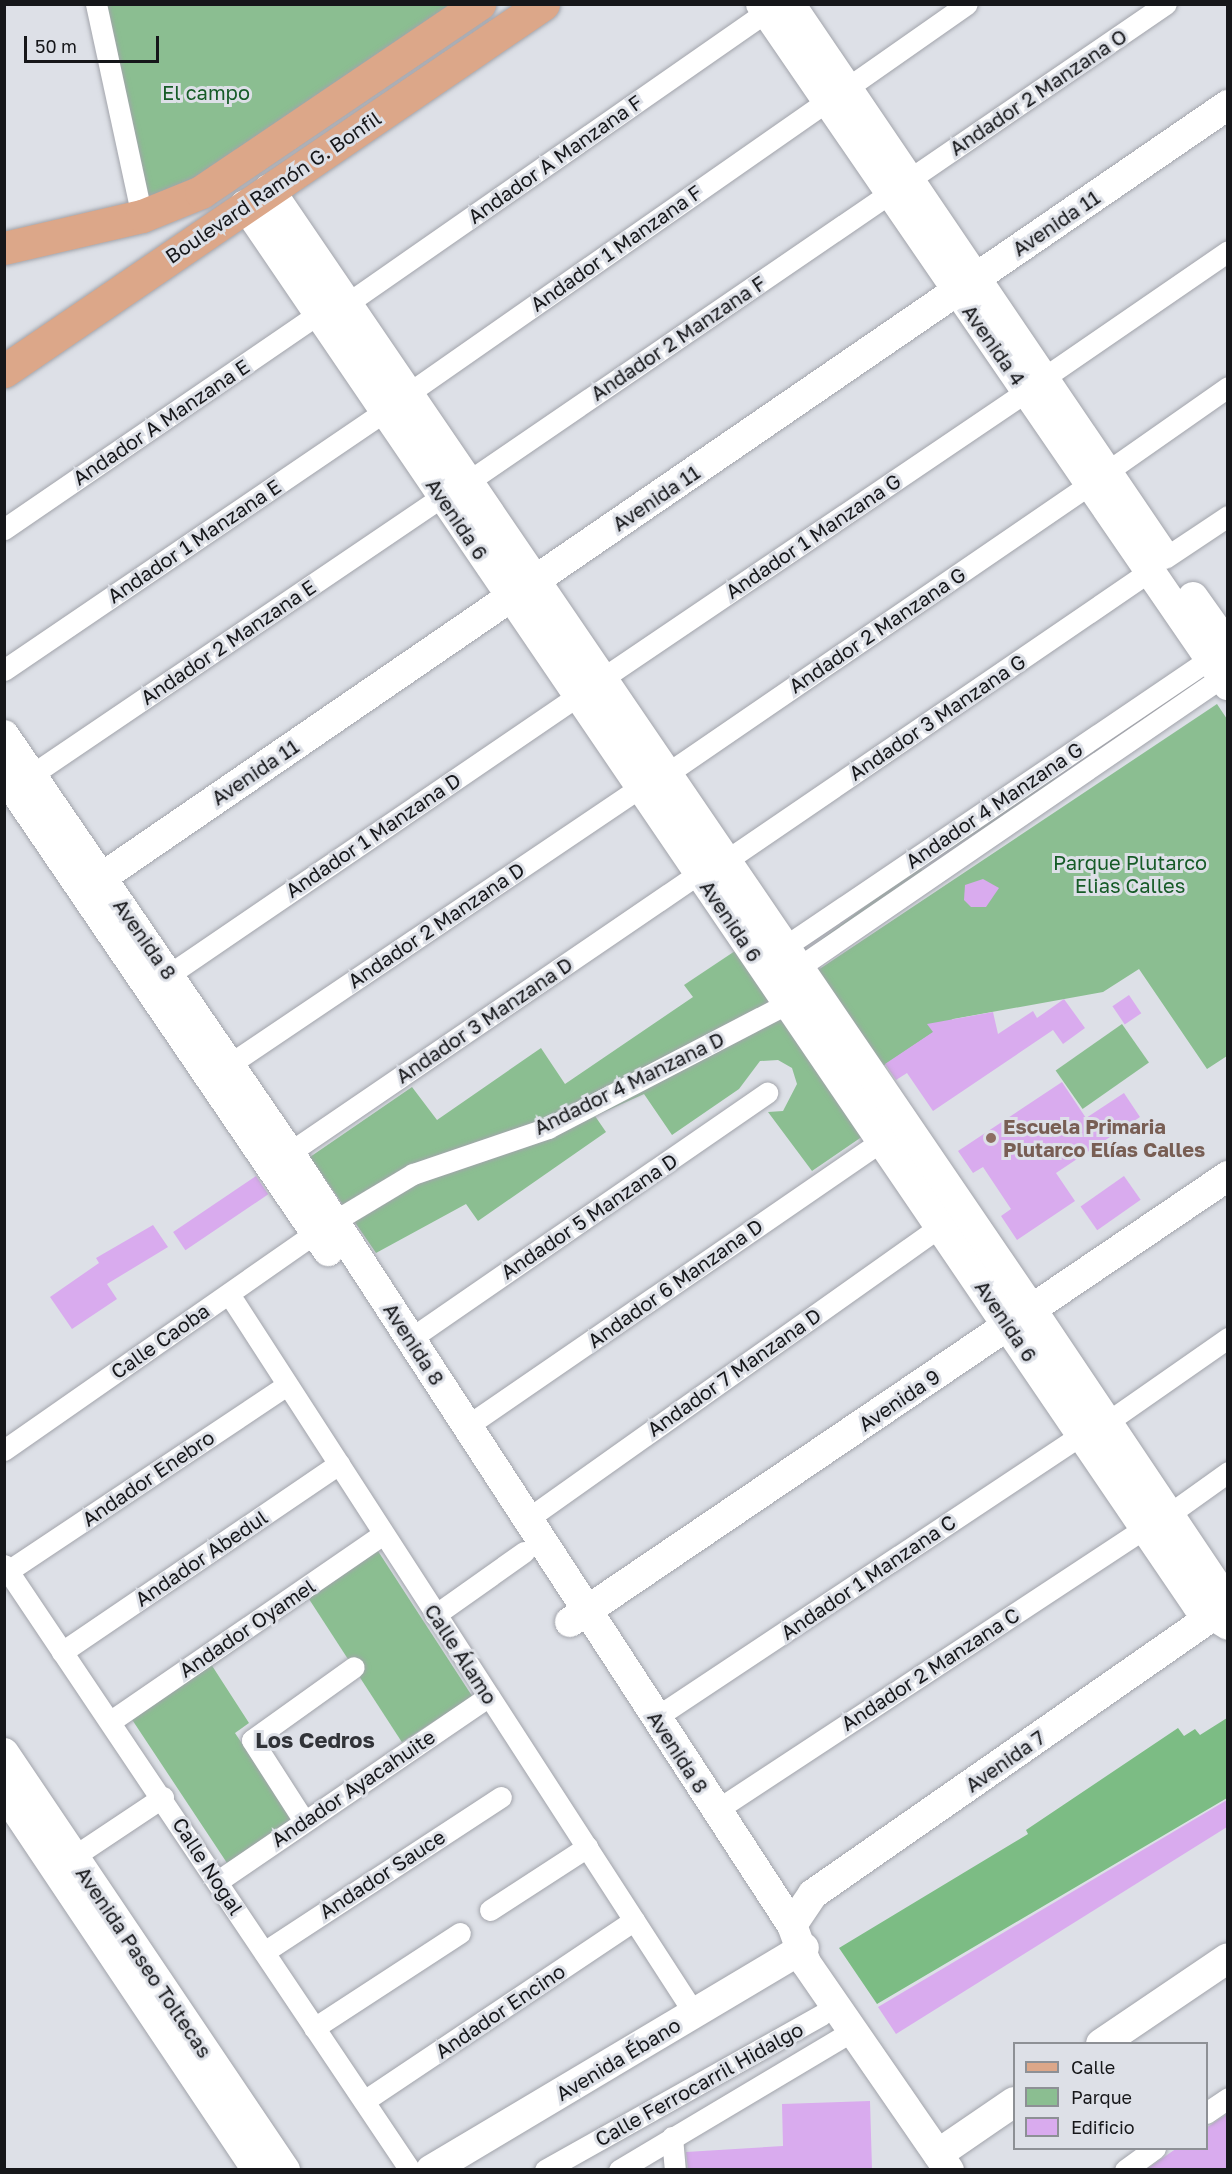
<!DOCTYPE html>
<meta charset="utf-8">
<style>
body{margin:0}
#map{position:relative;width:1232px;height:2174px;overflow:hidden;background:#dde0e7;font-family:"Golos Text",sans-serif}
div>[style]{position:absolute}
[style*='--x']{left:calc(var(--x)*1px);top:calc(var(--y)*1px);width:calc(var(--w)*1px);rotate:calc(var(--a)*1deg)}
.green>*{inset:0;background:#8bbe91;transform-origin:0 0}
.forest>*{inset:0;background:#7cbc84}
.building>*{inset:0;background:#d9abee;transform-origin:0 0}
.roads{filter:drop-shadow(0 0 2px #a2a4ab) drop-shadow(0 0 2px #a2a4ab)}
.street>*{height:21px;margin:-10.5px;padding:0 10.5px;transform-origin:10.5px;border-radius:10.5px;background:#fff}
.secondary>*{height:30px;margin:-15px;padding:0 15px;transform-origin:15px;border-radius:15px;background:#fff}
.primary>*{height:33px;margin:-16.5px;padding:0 16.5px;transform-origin:16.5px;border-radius:16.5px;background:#dca789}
.dots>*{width:16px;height:16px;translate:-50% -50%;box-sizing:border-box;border:3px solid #dde0e7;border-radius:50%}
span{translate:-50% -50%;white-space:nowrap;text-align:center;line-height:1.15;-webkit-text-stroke:6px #dde0e7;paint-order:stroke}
.park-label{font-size:20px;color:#165b27}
.street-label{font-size:20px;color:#16171a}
.education-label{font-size:20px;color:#785e54;font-weight:700}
.left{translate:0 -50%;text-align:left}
.quarter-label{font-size:22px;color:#313338;font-weight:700}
.frame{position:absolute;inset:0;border:6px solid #16171a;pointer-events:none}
.legend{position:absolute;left:1013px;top:2042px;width:195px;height:108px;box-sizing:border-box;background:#dde0e7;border:2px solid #8d9095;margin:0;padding:8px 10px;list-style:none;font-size:18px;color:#16171a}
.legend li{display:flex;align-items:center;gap:12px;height:30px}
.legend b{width:30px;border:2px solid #8d9095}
.scale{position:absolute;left:24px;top:36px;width:135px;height:27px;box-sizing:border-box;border:3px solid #16171a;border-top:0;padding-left:8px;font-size:18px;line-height:21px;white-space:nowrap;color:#16171a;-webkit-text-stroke:4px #dde0e7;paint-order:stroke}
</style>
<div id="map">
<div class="green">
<i style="clip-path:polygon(98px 5px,485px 5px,146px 220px)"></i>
<i style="clip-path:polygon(1217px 704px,1227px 719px,1227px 1056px,1207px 1069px,1139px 969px,1103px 992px,953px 1019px,883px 1066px,815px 972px)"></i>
<i style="left:1053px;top:774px;width:9px;height:136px;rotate:58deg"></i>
<i style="left:919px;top:866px;width:10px;height:141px;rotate:53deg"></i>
<i style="clip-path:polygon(741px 947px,866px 1134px,812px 1171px,768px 1112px,783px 1111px,797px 1084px,792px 1068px,778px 1060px,760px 1061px,739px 1089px,672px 1135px,644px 1094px,595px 1116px,606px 1132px,478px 1221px,466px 1204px,376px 1253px,310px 1157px,412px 1087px,437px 1120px,541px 1048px,565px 1084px,693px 997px,684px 985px)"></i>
<i style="left:1122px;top:1024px;width:47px;height:81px;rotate:55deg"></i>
<i style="left:376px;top:1548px;width:177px;height:84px;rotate:57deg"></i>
<i style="clip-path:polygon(209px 1661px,249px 1723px,235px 1733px,293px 1820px,227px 1863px,129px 1715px)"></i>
</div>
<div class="forest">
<i style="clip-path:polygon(1227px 1718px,1227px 1798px,877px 2004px,839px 1948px,1028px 1834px,1026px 1830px,1178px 1728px,1184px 1736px,1195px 1729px,1200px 1735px)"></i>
</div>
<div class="building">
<i style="clip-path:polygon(983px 879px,999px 888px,986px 907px,971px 907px,964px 900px,965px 885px)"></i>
<i style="left:1129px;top:995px;width:22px;height:20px;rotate:56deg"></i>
<i style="clip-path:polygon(1064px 999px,1085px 1028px,1063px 1044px,1053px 1030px,933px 1111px,907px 1073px,896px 1080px,885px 1064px,933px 1032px,927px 1024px,993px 1012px,998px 1034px,1033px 1011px,1037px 1018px)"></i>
<i style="clip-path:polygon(1062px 1082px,1086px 1118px,1124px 1093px,1140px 1117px,1056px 1173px,1075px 1201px,1017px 1240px,1001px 1216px,1011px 1209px,983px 1167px,973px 1173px,958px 1151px)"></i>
<i style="left:256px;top:1176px;width:22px;height:100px;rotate:56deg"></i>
<i style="left:1124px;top:1176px;width:29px;height:53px;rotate:55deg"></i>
<i style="clip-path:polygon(153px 1225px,168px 1247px,107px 1284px,117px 1299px,72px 1329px,50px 1297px,99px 1263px,96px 1258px)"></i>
<i style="clip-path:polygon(1227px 1800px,1227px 1827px,896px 2034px,878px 2007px)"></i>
<i style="clip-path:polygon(870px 2101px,872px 2169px,688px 2169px,686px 2152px,783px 2146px,782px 2104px)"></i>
<i style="clip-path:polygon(1227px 2114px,1227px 2169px,1147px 2169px,1177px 2148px,1206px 2148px,1206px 2128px)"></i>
</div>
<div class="roads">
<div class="street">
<i style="--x:96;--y:4;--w:217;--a:77.8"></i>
<i style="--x:847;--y:88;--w:146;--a:-35"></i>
<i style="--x:910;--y:179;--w:310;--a:-34.4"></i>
<i style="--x:345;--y:305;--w:513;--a:-34.84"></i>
<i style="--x:1045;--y:377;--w:222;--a:-34.5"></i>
<i style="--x:406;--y:395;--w:513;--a:-34.93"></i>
<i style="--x:1108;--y:471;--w:146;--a:-35"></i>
<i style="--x:466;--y:483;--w:514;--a:-34.37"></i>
<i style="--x:4;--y:529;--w:379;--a:-34.4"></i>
<i style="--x:1165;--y:558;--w:76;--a:-33.7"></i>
<i style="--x:4;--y:670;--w:459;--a:-34.2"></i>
<i style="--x:600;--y:680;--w:516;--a:-34.09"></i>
<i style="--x:665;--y:775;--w:515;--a:-34.4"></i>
<i style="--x:21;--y:782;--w:510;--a:-34.13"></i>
<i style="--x:724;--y:862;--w:516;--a:-34.34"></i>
<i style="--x:774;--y:954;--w:539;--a:-34.1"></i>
<i style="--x:170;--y:974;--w:493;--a:-34.3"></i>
<i style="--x:789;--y:974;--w:532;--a:-34.44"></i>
<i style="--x:230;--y:1064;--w:496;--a:-34"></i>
<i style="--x:280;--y:1159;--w:506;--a:-34.29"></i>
<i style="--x:229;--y:1294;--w:856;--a:57.11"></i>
<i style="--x:410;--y:1339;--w:434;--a:-34.6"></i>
<i style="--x:1106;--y:1423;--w:149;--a:-34.9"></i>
<i style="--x:467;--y:1426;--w:505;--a:-34.51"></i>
<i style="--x:4;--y:1450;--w:381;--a:-34.9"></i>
<i style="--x:316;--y:1232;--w:113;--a:-30.9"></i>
<i style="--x:413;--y:1174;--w:143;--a:-18.8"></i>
<i style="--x:548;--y:1128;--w:284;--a:-27.5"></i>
<i style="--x:1168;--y:1515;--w:74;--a:-35.6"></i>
<i style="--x:526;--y:1520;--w:510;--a:-35.34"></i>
<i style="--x:4;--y:1565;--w:729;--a:56.14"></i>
<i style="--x:8;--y:1571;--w:335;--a:-33.7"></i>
<i style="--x:435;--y:1615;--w:109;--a:-35.3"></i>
<i style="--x:62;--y:1652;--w:335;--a:-34.2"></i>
<i style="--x:655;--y:1718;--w:511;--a:-33.6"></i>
<i style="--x:111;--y:1721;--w:330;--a:-34.5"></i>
<i style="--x:715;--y:1811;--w:515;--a:-33.35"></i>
<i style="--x:304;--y:1821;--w:96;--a:-122.7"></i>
<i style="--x:252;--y:1740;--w:125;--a:-35.6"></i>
<i style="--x:64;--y:1863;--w:119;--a:-33.7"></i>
<i style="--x:218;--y:1881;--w:328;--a:-34.3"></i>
<i style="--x:490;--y:1910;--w:116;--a:-33"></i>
<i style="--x:264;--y:1952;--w:283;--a:-33.2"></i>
<i style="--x:314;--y:2028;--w:174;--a:-33.1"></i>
<i style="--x:364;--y:2101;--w:325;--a:-33.8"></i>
<i style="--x:1206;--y:2113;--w:27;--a:-34"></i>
<i style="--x:672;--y:2137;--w:33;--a:85"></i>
<i style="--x:545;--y:2170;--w:317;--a:-29.3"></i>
<i style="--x:619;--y:2170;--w:274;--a:-30.8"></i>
<i style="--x:1125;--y:2170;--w:37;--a:-36"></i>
</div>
<div class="secondary">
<i style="--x:761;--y:4;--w:826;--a:55.56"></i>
<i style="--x:790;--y:4;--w:663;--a:55.88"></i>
<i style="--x:269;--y:189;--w:1356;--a:55.76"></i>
<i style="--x:1032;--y:1310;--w:334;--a:56.2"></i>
<i style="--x:1218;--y:1588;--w:24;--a:66"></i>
<i style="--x:245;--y:205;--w:1694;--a:55.78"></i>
<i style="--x:1198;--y:1606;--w:36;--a:32"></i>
<i style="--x:1193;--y:597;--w:60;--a:54.5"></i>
<i style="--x:4;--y:735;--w:505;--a:55.65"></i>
<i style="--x:289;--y:1152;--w:922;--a:56.95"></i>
<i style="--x:792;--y:1925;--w:40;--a:69.8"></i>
<i style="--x:806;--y:1963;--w:252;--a:55.4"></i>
<i style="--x:4;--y:775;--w:576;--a:55.76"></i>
<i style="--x:85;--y:889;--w:1386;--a:-34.45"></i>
<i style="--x:570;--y:1622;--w:795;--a:-34.13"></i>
<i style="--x:4;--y:1753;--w:503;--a:56.03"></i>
<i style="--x:4;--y:1792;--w:455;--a:56.2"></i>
<i style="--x:792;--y:1925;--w:37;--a:-56"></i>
<i style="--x:813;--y:1894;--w:506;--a:-34.85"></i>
<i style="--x:1101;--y:2044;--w:153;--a:-34.1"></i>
<i style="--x:938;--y:2154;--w:92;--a:-34.4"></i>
<i style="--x:431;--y:2170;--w:434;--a:-30.8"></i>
</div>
<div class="primary">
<i style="--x:4;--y:248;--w:142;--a:-13.1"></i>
<i style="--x:142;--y:216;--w:64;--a:-22.1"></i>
<i style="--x:201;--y:192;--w:336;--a:-34.1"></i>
<i style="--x:4;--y:371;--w:652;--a:-34.25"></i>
</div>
</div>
<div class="dots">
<i style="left:991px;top:1138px;background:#8d6e63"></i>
</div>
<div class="park-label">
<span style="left:206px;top:92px">El campo</span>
<span style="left:1130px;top:874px">Parque Plutarco<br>Elias Calles</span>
</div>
<div class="street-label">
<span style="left:1038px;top:92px;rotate:-34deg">Andador 2 Manzana O</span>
<span style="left:555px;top:159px;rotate:-35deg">Andador A Manzana F</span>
<span style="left:273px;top:187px;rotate:-34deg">Boulevard Ramón G. Bonfil</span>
<span style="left:1056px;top:223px;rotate:-34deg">Avenida 11</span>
<span style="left:616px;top:248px;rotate:-35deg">Andador 1 Manzana F</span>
<span style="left:678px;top:338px;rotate:-34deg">Andador 2 Manzana F</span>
<span style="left:994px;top:345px;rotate:55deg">Avenida 4</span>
<span style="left:161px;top:422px;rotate:-34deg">Andador A Manzana E</span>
<span style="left:656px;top:498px;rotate:-34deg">Avenida 11</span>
<span style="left:457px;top:519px;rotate:56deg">Avenida 6</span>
<span style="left:813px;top:536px;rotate:-34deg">Andador 1 Manzana G</span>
<span style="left:194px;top:541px;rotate:-34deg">Andador 1 Manzana E</span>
<span style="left:877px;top:630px;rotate:-34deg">Andador 2 Manzana G</span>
<span style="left:228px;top:642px;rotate:-34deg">Andador 2 Manzana E</span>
<span style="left:937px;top:717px;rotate:-34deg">Andador 3 Manzana G</span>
<span style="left:255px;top:772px;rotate:-34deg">Avenida 11</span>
<span style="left:994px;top:805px;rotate:-34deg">Andador 4 Manzana G</span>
<span style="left:373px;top:835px;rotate:-34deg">Andador 1 Manzana D</span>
<span style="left:731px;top:921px;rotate:56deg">Avenida 6</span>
<span style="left:436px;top:925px;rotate:-34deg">Andador 2 Manzana D</span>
<span style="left:145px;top:939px;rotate:55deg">Avenida 8</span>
<span style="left:484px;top:1020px;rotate:-34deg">Andador 3 Manzana D</span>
<span style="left:629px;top:1083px;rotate:-26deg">Andador 4 Manzana D</span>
<span style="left:589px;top:1216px;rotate:-34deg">Andador 5 Manzana D</span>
<span style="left:675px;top:1283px;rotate:-35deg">Andador 6 Manzana D</span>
<span style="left:1006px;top:1321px;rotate:56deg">Avenida 6</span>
<span style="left:160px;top:1341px;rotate:-35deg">Calle Caoba</span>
<span style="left:414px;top:1344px;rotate:57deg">Avenida 8</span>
<span style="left:734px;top:1372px;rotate:-35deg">Andador 7 Manzana D</span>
<span style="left:899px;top:1400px;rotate:-34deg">Avenida 9</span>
<span style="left:148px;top:1478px;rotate:-34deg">Andador Enebro</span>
<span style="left:201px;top:1558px;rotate:-34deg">Andador Abedul</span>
<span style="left:868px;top:1577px;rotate:-34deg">Andador 1 Manzana C</span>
<span style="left:247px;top:1628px;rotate:-34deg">Andador Oyamel</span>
<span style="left:461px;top:1654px;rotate:57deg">Calle Álamo</span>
<span style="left:930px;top:1669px;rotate:-33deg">Andador 2 Manzana C</span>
<span style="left:678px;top:1752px;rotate:57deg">Avenida 8</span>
<span style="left:1005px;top:1761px;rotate:-35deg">Avenida 7</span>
<span style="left:353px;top:1788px;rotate:-34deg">Andador Ayacahuite</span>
<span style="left:208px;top:1866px;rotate:57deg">Calle Nogal</span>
<span style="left:382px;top:1874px;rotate:-33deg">Andador Sauce</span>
<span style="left:144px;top:1962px;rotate:56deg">Avenida Paseo Toltecas</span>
<span style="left:500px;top:2011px;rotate:-34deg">Andador Encino</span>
<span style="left:618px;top:2059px;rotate:-31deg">Avenida Ébano</span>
<span style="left:699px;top:2084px;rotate:-29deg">Calle Ferrocarril Hidalgo</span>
</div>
<div class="education-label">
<span class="left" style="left:1003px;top:1138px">Escuela Primaria<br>Plutarco Elías Calles</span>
</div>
<div class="quarter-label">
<span style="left:315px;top:1740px">Los Cedros</span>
</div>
<div class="frame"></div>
<ul class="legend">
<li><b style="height:8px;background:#dca789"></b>Calle</li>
<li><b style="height:16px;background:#8bbe91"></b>Parque</li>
<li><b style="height:16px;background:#d9abee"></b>Edificio</li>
</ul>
<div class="scale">50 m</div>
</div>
